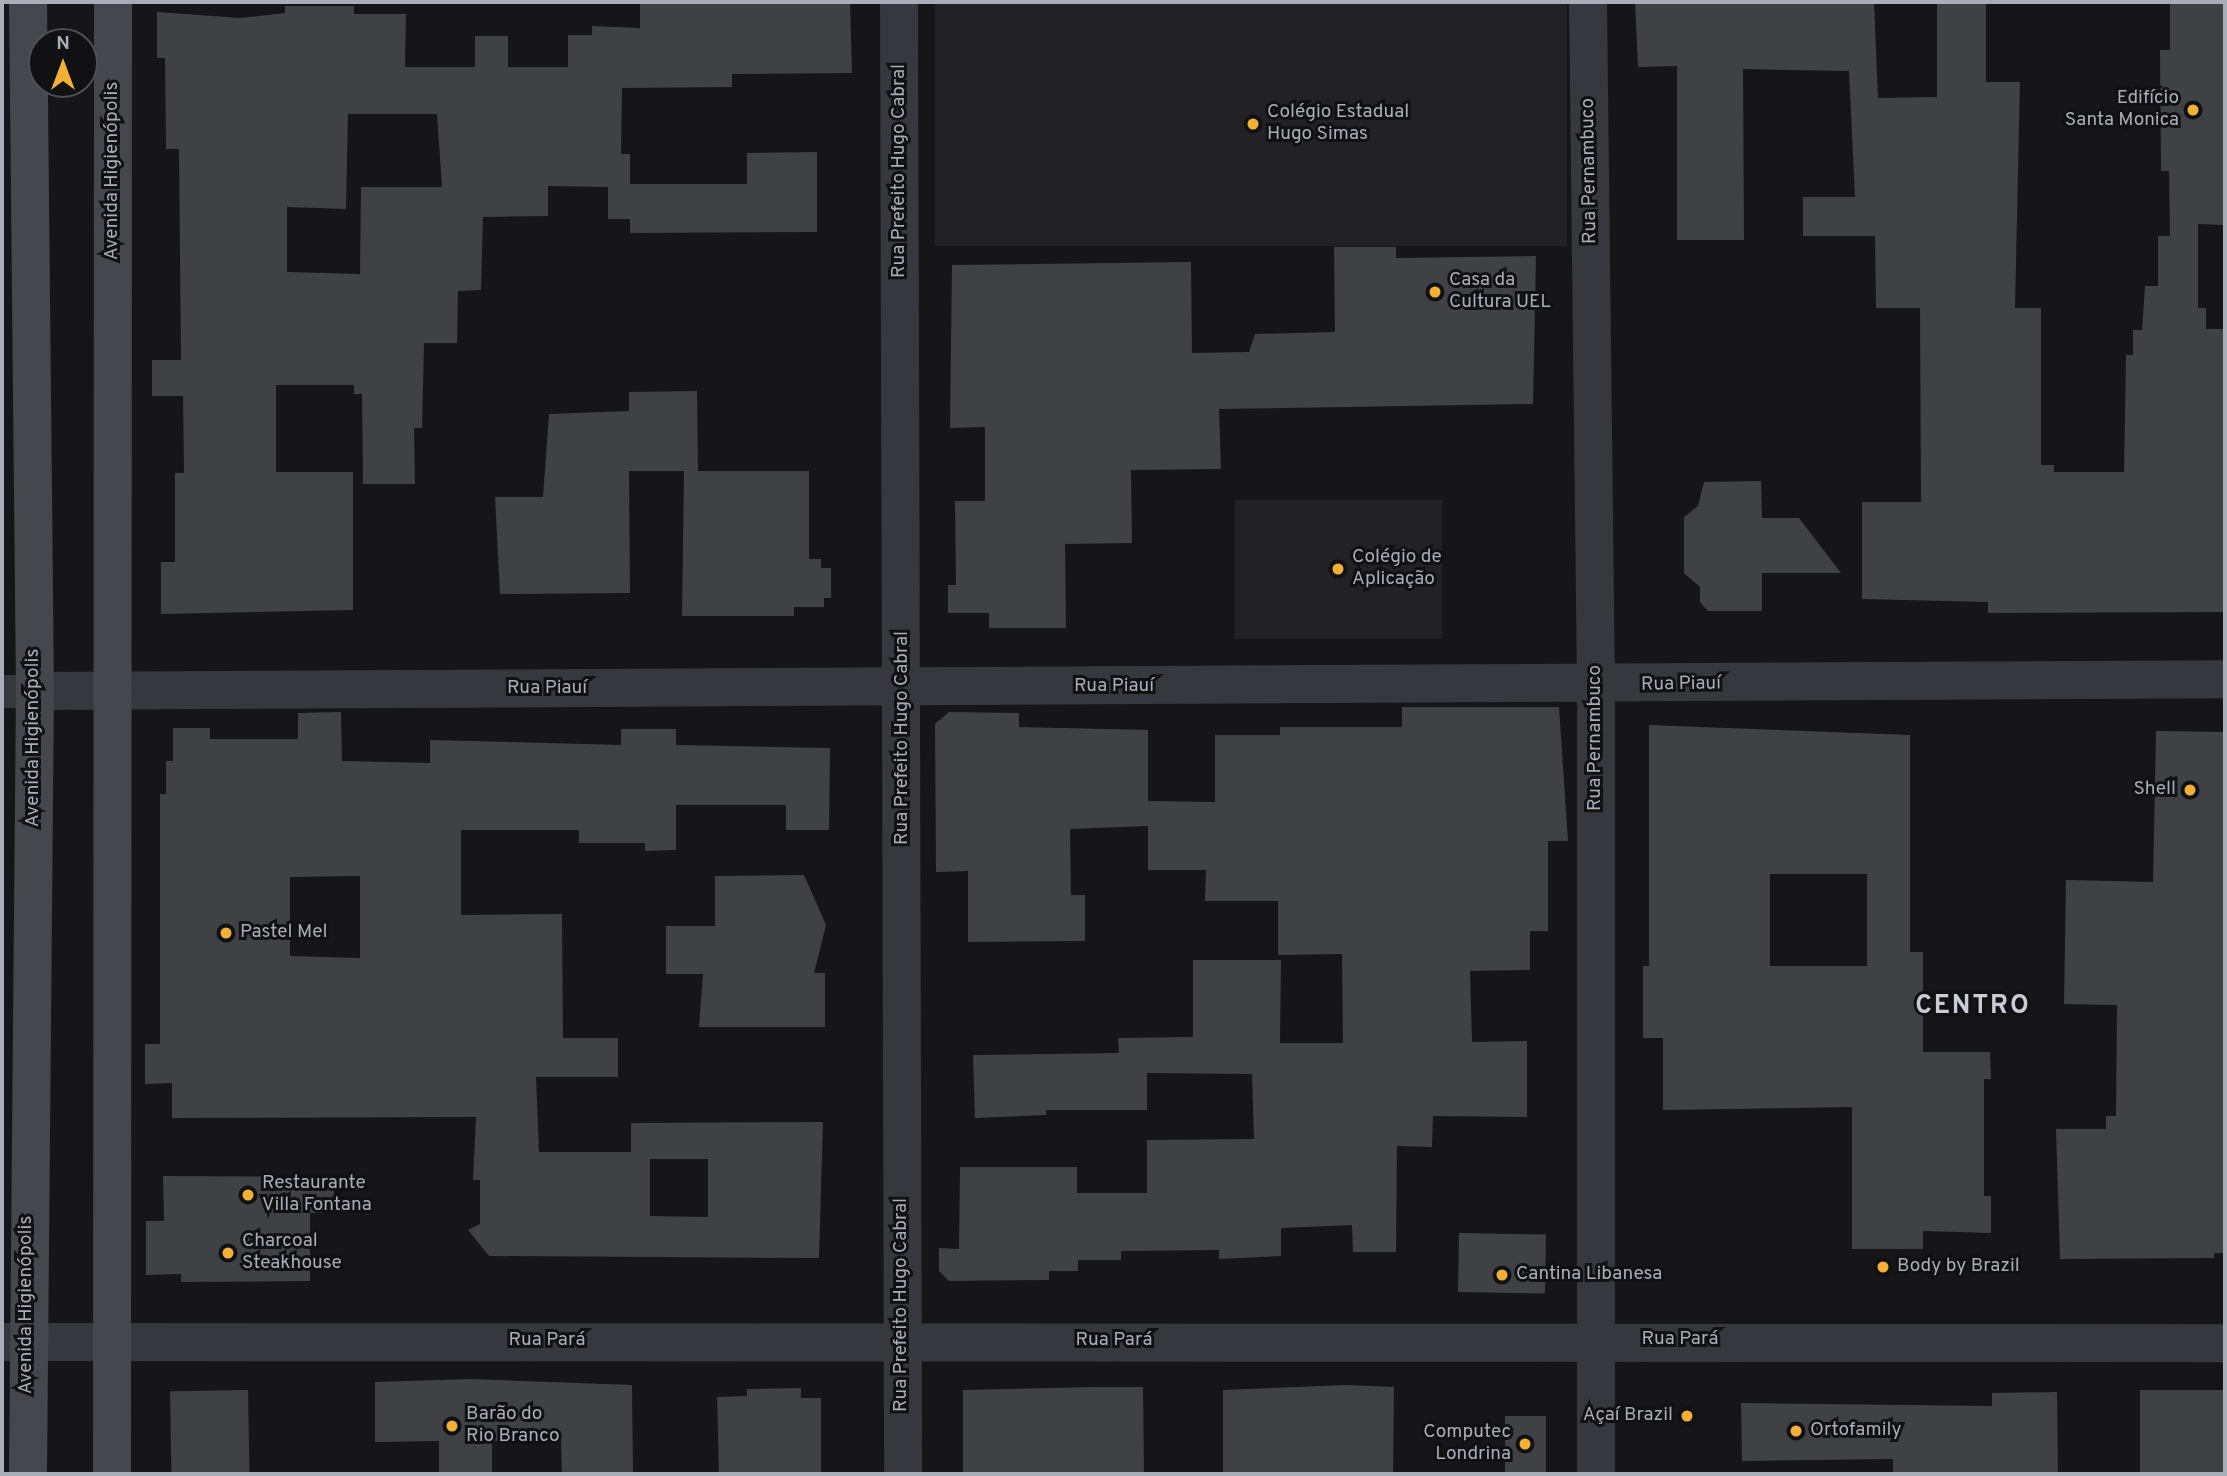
<!DOCTYPE html>
<meta charset="utf-8">
<style>
body{margin:0}
#map{position:relative;width:2227px;height:1476px;overflow:hidden;background:#161618;font-family:Overpass,sans-serif}
div>[style]{position:absolute}
[style*='--x']{left:calc(var(--x)*1px);top:calc(var(--y)*1px);width:calc(var(--w)*1px);rotate:calc(var(--a)*1deg)}
.built>*{inset:0;background:#222225;transform-origin:0 0}
.building>*{inset:0;background:#404145;transform-origin:0 0}
.minor>*{height:33px;margin:-16.5px;padding:0 16.5px;transform-origin:16.5px;border-radius:16.5px;background:#37383d}
.tertiary>*{height:38px;margin:-19px;padding:0 19px;transform-origin:19px;border-radius:19px;background:#37383d}
.secondary>*{height:38px;margin:-19px;padding:0 19px;transform-origin:19px;border-radius:19px;background:#45474d}
.dots>*{width:19px;height:19px;translate:-50% -50%;box-sizing:border-box;border:4px solid #111113;border-radius:50%}
span{translate:-50% -50%;white-space:nowrap;text-align:center;line-height:1.15;-webkit-text-stroke:6px #111113;paint-order:stroke}
.poi-label{font-size:19px;color:#a8adb8}
.right{translate:-100% -50%;text-align:right}
.left{translate:0 -50%;text-align:left}
.street-label{font-size:19px;color:#a8adb8}
.district-label{font-size:26px;color:#c9ccd4;font-weight:700;letter-spacing:2px}
.frame{position:absolute;inset:0;border:4px solid #a8adb8;pointer-events:none}
.north{position:absolute;left:28px;top:28px;width:70px;height:70px;box-sizing:border-box;background:#111113;border:2px solid #4d4f55;border-radius:50%;rotate:0deg;font-size:19px;font-weight:700;line-height:28px;text-align:center;color:#a8adb8}
.north::after{content:'';display:block;margin:auto;width:24px;height:32px;background:#f2b134;clip-path:polygon(50% 0,100% 100%,50% 72%,0 100%)}
</style>
<div id="map">
<div class="built">
<i style="left:935px;top:2px;width:632px;height:244px"></i>
<i style="left:1235px;top:500px;width:207px;height:139px"></i>
</div>
<div class="building">
<i style="clip-path:polygon(evenodd,850px 2px,852px 73px,732px 74px,732px 87px,622px 88px,621px 154px,630px 154px,630px 184px,747px 184px,747px 153px,817px 152px,817px 232px,630px 233px,630px 219px,608px 219px,608px 187px,548px 186px,548px 216px,483px 217px,481px 290px,458px 291px,457px 343px,424px 343px,422px 428px,414px 428px,415px 484px,363px 484px,362px 394px,354px 394px,354px 385px,276px 385px,276px 472px,353px 472px,353px 610px,161px 614px,161px 562px,175px 562px,175px 473px,184px 473px,183px 396px,152px 396px,152px 360px,181px 360px,179px 149px,166px 149px,165px 58px,157px 58px,157px 12px,240px 18px,285px 13px,285px 6px,354px 6px,354px 14px,406px 14px,405px 67px,475px 67px,475px 36px,508px 36px,508px 67px,568px 67px,568px 35px,592px 35px,592px 26px,640px 28px,640px 4px,850px 2px,348px 114px,437px 114px,442px 187px,361px 187px,360px 274px,287px 272px,287px 207px,346px 209px,348px 114px)"></i>
<i style="clip-path:polygon(1635px 2px,1874px 2px,1878px 98px,1937px 97px,1937px 2px,1986px 2px,1986px 82px,2020px 82px,2015px 308px,2041px 308px,2041px 465px,2054px 465px,2054px 472px,2124px 472px,2126px 355px,2133px 355px,2133px 330px,2142px 330px,2145px 286px,2158px 286px,2158px 236px,2170px 236px,2169px 171px,2161px 171px,2160px 50px,2170px 50px,2170px 2px,2225px 2px,2225px 225px,2198px 224px,2198px 308px,2206px 308px,2206px 329px,2225px 329px,2225px 612px,1988px 613px,1988px 602px,1862px 599px,1862px 502px,1921px 502px,1920px 308px,1876px 308px,1875px 236px,1803px 236px,1803px 197px,1855px 197px,1849px 71px,1743px 69px,1744px 240px,1677px 240px,1677px 66px,1638px 67px)"></i>
<i style="clip-path:polygon(1334px 247px,1396px 247px,1396px 258px,1536px 256px,1533px 404px,1219px 409px,1221px 469px,1131px 470px,1132px 543px,1065px 544px,1066px 628px,989px 628px,989px 613px,948px 613px,948px 585px,956px 585px,955px 501px,985px 501px,985px 427px,950px 428px,952px 265px,1191px 262px,1192px 353px,1249px 352px,1255px 334px,1335px 332px)"></i>
<i style="clip-path:polygon(697px 391px,698px 471px,809px 471px,809px 559px,821px 559px,821px 568px,831px 568px,831px 598px,824px 598px,824px 607px,794px 607px,794px 616px,682px 616px,684px 471px,629px 471px,630px 593px,500px 594px,495px 497px,543px 497px,549px 414px,629px 411px,629px 392px)"></i>
<i style="clip-path:polygon(1761px 481px,1762px 518px,1799px 518px,1841px 573px,1762px 573px,1762px 611px,1708px 611px,1700px 602px,1700px 587px,1684px 573px,1684px 517px,1698px 506px,1704px 482px)"></i>
<i style="clip-path:polygon(1402px 707px,1559px 707px,1568px 841px,1548px 841px,1548px 931px,1530px 931px,1530px 970px,1470px 971px,1472px 1042px,1527px 1041px,1527px 1117px,1433px 1116px,1432px 1147px,1397px 1146px,1396px 1252px,1353px 1252px,1352px 1225px,1281px 1228px,1281px 1256px,1219px 1259px,1219px 1250px,1121px 1251px,1121px 1260px,1078px 1260px,1078px 1271px,1049px 1271px,1049px 1280px,949px 1281px,939px 1271px,939px 1248px,959px 1249px,960px 1167px,1077px 1167px,1077px 1193px,1147px 1193px,1147px 1140px,1254px 1139px,1252px 1074px,1147px 1073px,1147px 1110px,1046px 1110px,1046px 1115px,975px 1118px,973px 1055px,1119px 1053px,1118px 1038px,1193px 1037px,1193px 960px,1281px 960px,1280px 1043px,1343px 1043px,1342px 954px,1278px 955px,1278px 901px,1205px 901px,1206px 870px,1148px 870px,1148px 826px,1070px 829px,1071px 895px,1085px 895px,1085px 941px,968px 942px,968px 871px,936px 872px,935px 724px,949px 712px,1019px 713px,1019px 727px,1148px 730px,1148px 801px,1215px 802px,1215px 735px,1280px 735px,1280px 727px,1402px 727px)"></i>
<i style="clip-path:polygon(evenodd,341px 712px,342px 761px,430px 763px,430px 740px,621px 745px,621px 729px,676px 729px,676px 745px,830px 748px,829px 830px,786px 830px,786px 805px,676px 805px,676px 850px,645px 851px,645px 843px,579px 843px,579px 830px,461px 830px,461px 915px,562px 914px,563px 1038px,618px 1038px,618px 1077px,536px 1077px,539px 1152px,631px 1152px,631px 1123px,823px 1122px,819px 1258px,489px 1256px,468px 1230px,480px 1224px,480px 1180px,473px 1180px,476px 1117px,172px 1118px,172px 1083px,145px 1084px,145px 1044px,160px 1044px,160px 794px,166px 794px,166px 761px,173px 761px,173px 728px,210px 728px,210px 739px,298px 739px,298px 713px,341px 712px,360px 876px,360px 958px,290px 956px,290px 877px,360px 876px,341px 712px,650px 1159px,708px 1159px,708px 1217px,650px 1216px,650px 1159px)"></i>
<i style="clip-path:polygon(evenodd,1649px 725px,1910px 735px,1910px 952px,1923px 952px,1923px 1052px,1990px 1052px,1991px 1079px,1984px 1079px,1984px 1196px,1991px 1196px,1991px 1233px,1923px 1231px,1923px 1249px,1852px 1249px,1852px 1107px,1663px 1110px,1663px 1038px,1643px 1038px,1643px 966px,1649px 966px,1649px 725px,1770px 874px,1867px 874px,1867px 966px,1770px 966px,1770px 874px)"></i>
<i style="clip-path:polygon(2156px 731px,2225px 732px,2225px 1253px,2214px 1253px,2214px 1258px,2060px 1259px,2056px 1129px,2106px 1129px,2106px 1116px,2116px 1116px,2117px 1005px,2064px 1004px,2066px 880px,2153px 882px)"></i>
<i style="clip-path:polygon(804px 875px,826px 925px,814px 973px,825px 973px,825px 1027px,699px 1027px,703px 974px,666px 974px,666px 926px,715px 926px,715px 876px)"></i>
<i style="clip-path:polygon(163px 1176px,333px 1177px,335px 1213px,310px 1213px,310px 1281px,181px 1282px,181px 1274px,146px 1275px,146px 1221px,164px 1221px)"></i>
<i style="left:1459px;top:1233px;width:87px;height:59px;rotate:1deg"></i>
<i style="clip-path:polygon(471px 1379px,632px 1385px,633px 1474px,562px 1474px,561px 1440px,492px 1441px,492px 1474px,439px 1474px,439px 1441px,375px 1442px,375px 1382px)"></i>
<i style="clip-path:polygon(1347px 1385px,1394px 1387px,1393px 1474px,1223px 1474px,1223px 1390px)"></i>
<i style="clip-path:polygon(1098px 1387px,1143px 1387px,1144px 1474px,963px 1474px,963px 1390px)"></i>
<i style="clip-path:polygon(801px 1388px,801px 1398px,821px 1398px,821px 1474px,719px 1474px,717px 1397px,747px 1396px,747px 1389px)"></i>
<i style="left:248px;top:1390px;width:84px;height:78px;rotate:89deg"></i>
<i style="left:2140px;top:1390px;width:85px;height:84px"></i>
<i style="clip-path:polygon(2057px 1392px,2058px 1474px,1893px 1474px,1893px 1459px,1742px 1461px,1741px 1403px,1992px 1406px,1992px 1393px)"></i>
<i style="left:1505px;top:1416px;width:41px;height:58px"></i>
</div>
<div class="minor">
<i style="--x:2;--y:691;--w:33;--a:0"></i>
</div>
<div class="tertiary">
<i style="--x:899;--y:2;--w:1472;--a:89.84"></i>
<i style="--x:1588;--y:2;--w:684;--a:89.33"></i>
<i style="--x:1596;--y:686;--w:788;--a:90"></i>
<i style="--x:35;--y:691;--w:2190;--a:-0.31"></i>
<i style="--x:2;--y:1342;--w:2223;--a:0.03"></i>
</div>
<div class="secondary">
<i style="--x:28;--y:1474;--w:783;--a:-89.49"></i>
<i style="--x:35;--y:691;--w:689;--a:-90.58"></i>
<i style="--x:112;--y:1474;--w:1472;--a:-89.96"></i>
</div>
<div class="dots">
<i style="left:2193px;top:110px;background:#f2b134"></i>
<i style="left:1253px;top:124px;background:#f2b134"></i>
<i style="left:1435px;top:292px;background:#f2b134"></i>
<i style="left:1338px;top:569px;background:#f2b134"></i>
<i style="left:2190px;top:790px;background:#f2b134"></i>
<i style="left:226px;top:933px;background:#f2b134"></i>
<i style="left:248px;top:1195px;background:#f2b134"></i>
<i style="left:228px;top:1253px;background:#f2b134"></i>
<i style="left:1883px;top:1267px;background:#f2b134"></i>
<i style="left:1502px;top:1275px;background:#f2b134"></i>
<i style="left:1687px;top:1416px;background:#f2b134"></i>
<i style="left:452px;top:1426px;background:#f2b134"></i>
<i style="left:1796px;top:1431px;background:#f2b134"></i>
<i style="left:1525px;top:1444px;background:#f2b134"></i>
</div>
<div class="poi-label">
<span class="right" style="left:2179px;top:110px">Edifício<br>Santa Monica</span>
<span class="left" style="left:1267px;top:124px">Colégio Estadual<br>Hugo Simas</span>
<span class="left" style="left:1449px;top:292px">Casa da<br>Cultura UEL</span>
<span class="left" style="left:1352px;top:569px">Colégio de<br>Aplicação</span>
<span class="right" style="left:2176px;top:790px">Shell</span>
<span class="left" style="left:240px;top:933px">Pastel Mel</span>
<span class="left" style="left:262px;top:1195px">Restaurante<br>Villa Fontana</span>
<span class="left" style="left:242px;top:1253px">Charcoal<br>Steakhouse</span>
<span class="left" style="left:1897px;top:1267px">Body by Brazil</span>
<span class="left" style="left:1516px;top:1275px">Cantina Libanesa</span>
<span class="left" style="left:466px;top:1426px">Barão do<br>Rio Branco</span>
<span class="right" style="left:1673px;top:1416px">Açaí Brazil</span>
<span class="left" style="left:1810px;top:1431px">Ortofamily</span>
<span class="right" style="left:1511px;top:1444px">Computec<br>Londrina</span>
</div>
<div class="street-label">
<span style="left:113px;top:171px;rotate:-90deg">Avenida Higienópolis</span>
<span style="left:900px;top:171px;rotate:-90deg">Rua Prefeito Hugo Cabral</span>
<span style="left:1590px;top:171px;rotate:-91deg">Rua Pernambuco</span>
<span style="left:1681px;top:685px;rotate:-1deg">Rua Piauí</span>
<span style="left:1114px;top:687px">Rua Piauí</span>
<span style="left:547px;top:689px">Rua Piauí</span>
<span style="left:34px;top:738px;rotate:-90deg">Avenida Higienópolis</span>
<span style="left:903px;top:738px;rotate:-90deg">Rua Prefeito Hugo Cabral</span>
<span style="left:1596px;top:738px;rotate:-90deg">Rua Pernambuco</span>
<span style="left:27px;top:1305px;rotate:-90deg">Avenida Higienópolis</span>
<span style="left:902px;top:1305px;rotate:-90deg">Rua Prefeito Hugo Cabral</span>
<span style="left:1680px;top:1340px">Rua Pará</span>
<span style="left:547px;top:1341px">Rua Pará</span>
<span style="left:1114px;top:1341px">Rua Pará</span>
</div>
<div class="district-label">
<span style="left:1973px;top:1007px">CENTRO</span>
</div>
<div class="frame"></div>
<div class="north">N</div>
</div>
